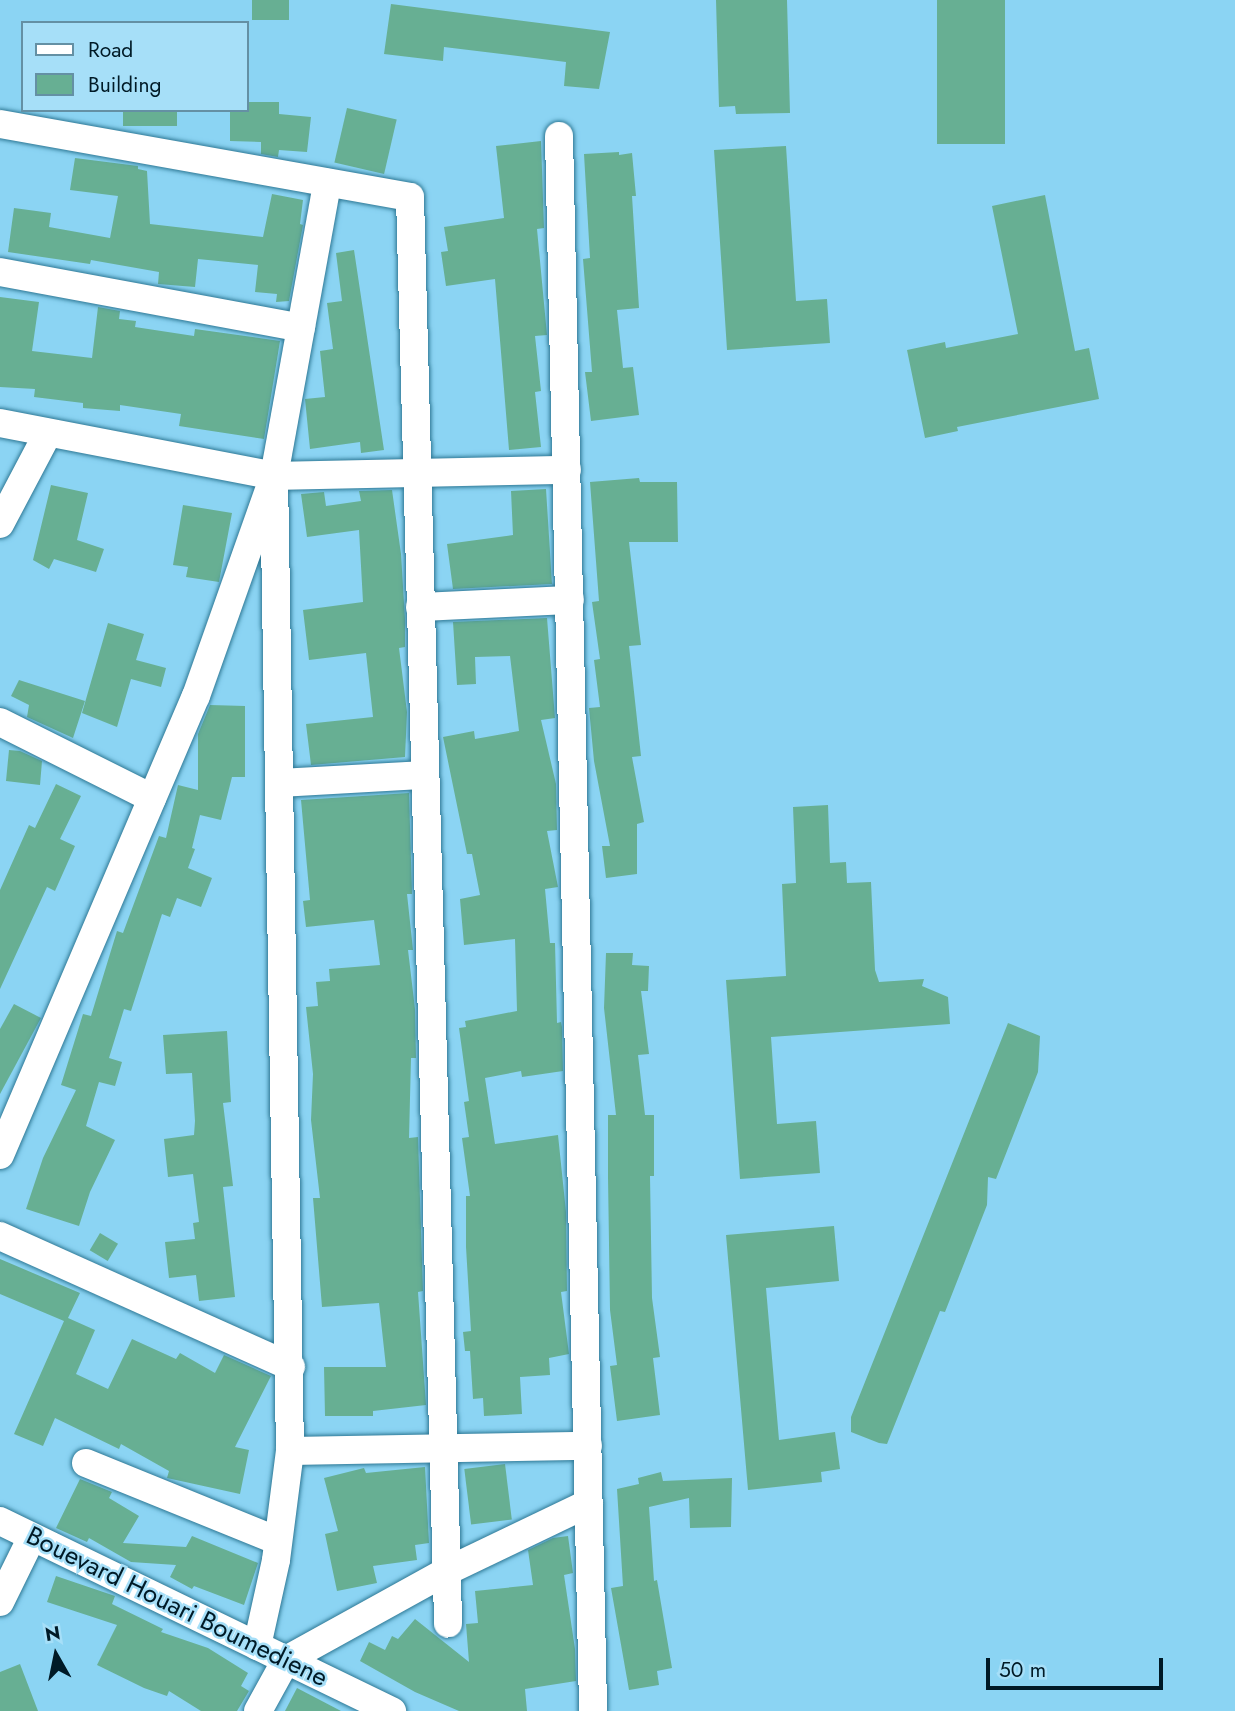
<!DOCTYPE html>
<style>
body{margin:0}
#map{position:relative;width:1235px;height:1711px;overflow:hidden;background:#8bd4f3;font-family:Jost,sans-serif}
div>[style]{position:absolute}
[style*='--x']{left:calc(var(--x)*1px);top:calc(var(--y)*1px);width:calc(var(--w)*1px);rotate:calc(var(--a)*1deg)}
.building>*{inset:0;background:#67af93;transform-origin:0 0}
.roads{filter:drop-shadow(0 0 2px #2e7895) drop-shadow(0 0 2px #2e7895)}
.minor>*{height:28px;margin:-14px;padding:0 14px;transform-origin:14px;border-radius:14px;background:#fff}
span{translate:-50% -50%;white-space:nowrap;text-align:center;line-height:1.15;-webkit-text-stroke:5px #a6dff8;paint-order:stroke}
.street-label{font-size:26px;color:#001a26}
.legend{position:absolute;left:21px;top:21px;width:228px;height:91px;box-sizing:border-box;background:#a6dff8;border:2px solid #6490a4;margin:0;padding:9px 12px;list-style:none;font-size:21px;color:#001a26}
.legend li{display:flex;align-items:center;gap:14px;height:35px}
.legend b{width:35px;border:2px solid #6490a4}
.north{position:absolute;left:21px;top:1620px;width:70px;height:70px;-webkit-text-stroke:5px #a6dff8;paint-order:stroke;rotate:351deg;font-size:19px;font-weight:700;line-height:28px;text-align:center;color:#001a26}
.north::after{content:'';display:block;margin:auto;width:24px;height:32px;background:#001a26;clip-path:polygon(50% 0,100% 100%,50% 72%,0 100%)}
.scale{position:absolute;left:986px;top:1658px;width:177px;height:32px;box-sizing:border-box;border:4px solid #001a26;border-top:0;padding-left:9px;font-size:21px;line-height:24px;white-space:nowrap;color:#001a26;-webkit-text-stroke:5px #a6dff8;paint-order:stroke}
</style>
<div id="map">
<div class="building">
<i style="left:252px;top:0;width:37px;height:20px"></i>
<i style="clip-path:polygon(716px 0,787px 0,790px 113px,736px 114px,735px 106px,719px 107px)"></i>
<i style="left:937px;top:0;width:68px;height:144px"></i>
<i style="clip-path:polygon(391px 4px,610px 32px,599px 89px,564px 86px,566px 62px,444px 47px,443px 61px,384px 54px)"></i>
<i style="clip-path:polygon(247px 102px,279px 102px,279px 114px,311px 117px,307px 152px,279px 150px,278px 157px,261px 154px,261px 142px,230px 141px,230px 110px,247px 110px)"></i>
<i style="left:347px;top:108px;width:51px;height:56px;rotate:13deg"></i>
<i style="left:123px;top:110px;width:54px;height:16px"></i>
<i style="clip-path:polygon(541px 141px,544px 228px,537px 229px,547px 335px,535px 336px,541px 391px,535px 392px,541px 447px,509px 450px,495px 279px,446px 286px,441px 252px,448px 251px,444px 227px,504px 218px,496px 146px)"></i>
<i style="clip-path:polygon(786px 146px,796px 301px,827px 299px,830px 343px,727px 350px,714px 150px)"></i>
<i style="clip-path:polygon(619px 152px,619px 155px,632px 153px,636px 196px,632px 196px,639px 308px,617px 310px,623px 368px,633px 367px,639px 415px,591px 421px,585px 372px,592px 372px,583px 259px,590px 258px,584px 154px)"></i>
<i style="clip-path:polygon(75px 158px,138px 166px,138px 169px,147px 171px,150px 224px,263px 237px,272px 194px,303px 200px,300px 224px,303px 225px,289px 301px,276px 302px,277px 294px,255px 292px,258px 265px,198px 259px,195px 287px,158px 284px,159px 272px,91px 260px,90px 264px,8px 252px,14px 208px,51px 213px,49px 227px,110px 238px,118px 196px,70px 190px)"></i>
<i style="clip-path:polygon(1045px 195px,1075px 351px,1089px 348px,1099px 399px,957px 427px,958px 431px,925px 438px,907px 350px,945px 342px,946px 348px,1018px 334px,992px 206px)"></i>
<i style="clip-path:polygon(354px 250px,384px 450px,361px 453px,360px 442px,310px 449px,305px 399px,325px 397px,320px 351px,333px 349px,327px 303px,342px 301px,336px 253px)"></i>
<i style="clip-path:polygon(0 297px,39px 302px,32px 351px,92px 358px,98px 307px,120px 311px,119px 319px,136px 321px,135px 327px,194px 336px,195px 329px,280px 341px,264px 439px,179px 426px,181px 414px,120px 405px,120px 411px,83px 408px,83px 403px,34px 397px,35px 389px,0 387px)"></i>
<i style="clip-path:polygon(639px 478px,640px 482px,677px 482px,678px 542px,629px 542px,641px 645px,629px 646px,641px 756px,632px 757px,644px 822px,637px 824px,637px 874px,606px 878px,602px 846px,610px 846px,594px 761px,589px 708px,600px 707px,594px 660px,600px 659px,592px 602px,599px 601px,590px 482px)"></i>
<i style="clip-path:polygon(51px 485px,88px 493px,77px 540px,104px 549px,96px 572px,54px 559px,49px 569px,33px 560px)"></i>
<i style="clip-path:polygon(546px 489px,552px 584px,453px 589px,447px 544px,513px 535px,511px 491px)"></i>
<i style="clip-path:polygon(392px 490px,401px 554px,405px 619px,405px 647px,399px 648px,407px 712px,405px 757px,311px 765px,306px 724px,373px 717px,366px 653px,309px 660px,303px 610px,363px 602px,359px 530px,307px 537px,301px 494px,324px 492px,326px 506px,361px 501px,359px 491px)"></i>
<i style="clip-path:polygon(183px 505px,232px 513px,219px 582px,186px 577px,188px 567px,173px 565px)"></i>
<i style="clip-path:polygon(547px 618px,555px 718px,541px 720px,556px 784px,557px 830px,547px 831px,558px 887px,545px 889px,550px 943px,555px 943px,557px 1023px,561px 1022px,562px 1027px,563px 1071px,522px 1077px,521px 1071px,485px 1078px,495px 1144px,558px 1135px,566px 1212px,567px 1291px,561px 1292px,569px 1354px,549px 1358px,550px 1375px,520px 1377px,522px 1414px,484px 1416px,483px 1398px,473px 1399px,470px 1351px,465px 1351px,463px 1332px,471px 1331px,466px 1247px,466px 1196px,470px 1196px,462px 1138px,469px 1137px,464px 1102px,469px 1101px,459px 1028px,466px 1027px,465px 1021px,517px 1011px,515px 939px,464px 945px,460px 899px,480px 895px,472px 854px,467px 854px,443px 737px,474px 731px,475px 739px,519px 731px,510px 656px,475px 657px,476px 684px,457px 685px,453px 622px)"></i>
<i style="clip-path:polygon(108px 623px,144px 634px,136px 660px,166px 668px,161px 687px,131px 679px,117px 727px,82px 713px)"></i>
<i style="clip-path:polygon(19px 680px,85px 701px,73px 738px,27px 717px,29px 705px,11px 696px)"></i>
<i style="clip-path:polygon(210px 705px,245px 706px,245px 777px,232px 777px,221px 820px,200px 815px,192px 848px,195px 849px,188px 868px,212px 878px,201px 907px,177px 898px,170px 917px,162px 914px,131px 1011px,124px 1009px,109px 1058px,122px 1062px,115px 1086px,99px 1082px,86px 1126px,115px 1140px,90px 1192px,79px 1226px,26px 1209px,43px 1158px,76px 1090px,61px 1085px,83px 1014px,91px 1016px,117px 931px,123px 933px,159px 836px,166px 838px,178px 785px,198px 790px,198px 734px)"></i>
<i style="clip-path:polygon(9px 750px,20px 751px,42px 761px,40px 785px,6px 781px)"></i>
<i style="clip-path:polygon(56px 784px,81px 796px,60px 839px,75px 846px,55px 891px,47px 887px,0 989px,0 890px,29px 825px,35px 828px)"></i>
<i style="clip-path:polygon(409px 793px,412px 894px,407px 894px,413px 950px,408px 950px,415px 1009px,416px 1058px,411px 1058px,409px 1138px,418px 1137px,423px 1291px,418px 1292px,426px 1405px,373px 1411px,373px 1416px,325px 1416px,324px 1367px,386px 1367px,379px 1303px,322px 1307px,313px 1198px,320px 1198px,311px 1120px,313px 1074px,306px 1007px,318px 1006px,316px 982px,330px 981px,329px 969px,380px 965px,374px 920px,306px 927px,303px 901px,310px 900px,301px 800px)"></i>
<i style="clip-path:polygon(828px 805px,830px 863px,846px 862px,847px 883px,871px 882px,875px 970px,879px 982px,924px 979px,922px 986px,948px 997px,950px 1024px,771px 1037px,777px 1124px,816px 1121px,820px 1173px,740px 1179px,726px 980px,786px 976px,782px 884px,796px 883px,793px 807px)"></i>
<i style="clip-path:polygon(606px 953px,633px 953px,632px 965px,649px 966px,648px 991px,641px 991px,649px 1054px,638px 1055px,645px 1115px,654px 1115px,654px 1176px,650px 1176px,652px 1298px,660px 1357px,653px 1358px,660px 1415px,617px 1421px,610px 1366px,617px 1365px,610px 1310px,608px 1177px,608px 1115px,616px 1115px,604px 1008px)"></i>
<i style="clip-path:polygon(14px 1004px,41px 1018px,0 1094px,0 1029px)"></i>
<i style="clip-path:polygon(1008px 1023px,1040px 1036px,1038px 1072px,996px 1179px,988px 1177px,987px 1205px,945px 1312px,940px 1311px,887px 1444px,879px 1443px,851px 1432px,851px 1417px)"></i>
<i style="clip-path:polygon(227px 1031px,231px 1102px,223px 1103px,233px 1186px,223px 1187px,235px 1297px,199px 1301px,196px 1275px,169px 1278px,165px 1242px,195px 1239px,193px 1223px,199px 1222px,193px 1174px,168px 1177px,164px 1139px,194px 1135px,195px 1121px,192px 1073px,166px 1074px,163px 1035px)"></i>
<i style="clip-path:polygon(834px 1226px,839px 1281px,766px 1288px,779px 1440px,835px 1432px,840px 1469px,821px 1472px,822px 1482px,748px 1490px,726px 1235px)"></i>
<i style="left:100px;top:1233px;width:21px;height:20px;rotate:31deg"></i>
<i style="clip-path:polygon(0 1259px,80px 1293px,68px 1318px,95px 1330px,76px 1374px,108px 1389px,132px 1339px,176px 1359px,180px 1353px,215px 1373px,224px 1355px,271px 1376px,235px 1447px,249px 1450px,240px 1494px,167px 1478px,169px 1471px,121px 1444px,119px 1449px,55px 1418px,43px 1446px,14px 1434px,64px 1321px,0 1294px)"></i>
<i style="left:505px;top:1464px;width:56px;height:41px;rotate:83deg"></i>
<i style="clip-path:polygon(425px 1467px,429px 1543px,415px 1545px,417px 1560px,373px 1566px,377px 1583px,337px 1591px,325px 1534px,338px 1531px,324px 1478px,364px 1468px,366px 1473px)"></i>
<i style="clip-path:polygon(661px 1472px,663px 1481px,732px 1478px,731px 1527px,690px 1528px,689px 1498px,649px 1507px,654px 1581px,657px 1580px,672px 1668px,657px 1671px,659px 1685px,629px 1690px,611px 1588px,623px 1586px,617px 1489px,639px 1484px,638px 1478px)"></i>
<i style="clip-path:polygon(80px 1479px,112px 1492px,109px 1498px,139px 1516px,123px 1543px,186px 1547px,192px 1536px,258px 1563px,244px 1605px,194px 1586px,192px 1589px,170px 1577px,176px 1565px,131px 1562px,89px 1538px,87px 1542px,56px 1528px)"></i>
<i style="clip-path:polygon(568px 1536px,573px 1573px,564px 1575px,575px 1649px,576px 1681px,525px 1689px,527px 1711px,459px 1711px,415px 1692px,360px 1661px,369px 1642px,385px 1650px,392px 1636px,398px 1639px,415px 1619px,469px 1662px,466px 1624px,478px 1623px,475px 1591px,533px 1585px,528px 1550px,553px 1538px)"></i>
<i style="clip-path:polygon(56px 1576px,115px 1596px,112px 1604px,163px 1629px,161px 1632px,208px 1648px,248px 1673px,241px 1686px,249px 1691px,237px 1711px,201px 1711px,169px 1691px,167px 1696px,144px 1688px,97px 1665px,117px 1625px,47px 1602px)"></i>
<i style="clip-path:polygon(20px 1664px,38px 1711px,0 1711px,0 1672px)"></i>
<i style="clip-path:polygon(297px 1688px,341px 1711px,285px 1711px)"></i>
</div>
<div class="roads">
<div class="minor">
<i style="--x:0;--y:124;--w:416;--a:10.1"></i>
<i style="--x:410;--y:197;--w:1427;--a:88.47"></i>
<i style="--x:559;--y:136;--w:1575;--a:88.76"></i>
<i style="--x:0;--y:272;--w:306;--a:10.5"></i>
<i style="--x:0;--y:423;--w:279;--a:10.9"></i>
<i style="--x:274;--y:476;--w:293;--a:-1.2"></i>
<i style="--x:0;--y:524;--w:103;--a:-62.2"></i>
<i style="--x:420;--y:607;--w:150;--a:-2.7"></i>
<i style="--x:0;--y:722;--w:170;--a:26.6"></i>
<i style="--x:280;--y:783;--w:145;--a:-3.2"></i>
<i style="--x:0;--y:1155;--w:499;--a:-66.9"></i>
<i style="--x:196;--y:696;--w:233;--a:-70.5"></i>
<i style="--x:274;--y:476;--w:298;--a:-79.7"></i>
<i style="--x:0;--y:1236;--w:319;--a:24.2"></i>
<i style="--x:290;--y:1451;--w:298;--a:-1"></i>
<i style="--x:86;--y:1463;--w:207;--a:22.1"></i>
<i style="--x:0;--y:1521;--w:436;--a:25.9"></i>
<i style="--x:0;--y:1602;--w:72;--a:-63.8"></i>
<i style="--x:257;--y:1646;--w:88;--a:-77.5"></i>
<i style="--x:276;--y:1560;--w:110;--a:-82.7"></i>
<i style="--x:290;--y:1451;--w:975;--a:-90.94"></i>
<i style="--x:258;--y:1711;--w:58;--a:-61.2"></i>
<i style="--x:286;--y:1660;--w:184;--a:-28.9"></i>
<i style="--x:447;--y:1571;--w:157;--a:-25.6"></i>
</div>
</div>
<div class="street-label">
<span style="left:177px;top:1607px;rotate:26deg">Bouevard Houari Boumediene</span>
</div>
<ul class="legend">
<li><b style="height:9px;background:#fff"></b>Road</li>
<li><b style="height:19px;background:#67af93"></b>Building</li>
</ul>
<div class="north">N</div>
<div class="scale">50 m</div>
</div>
